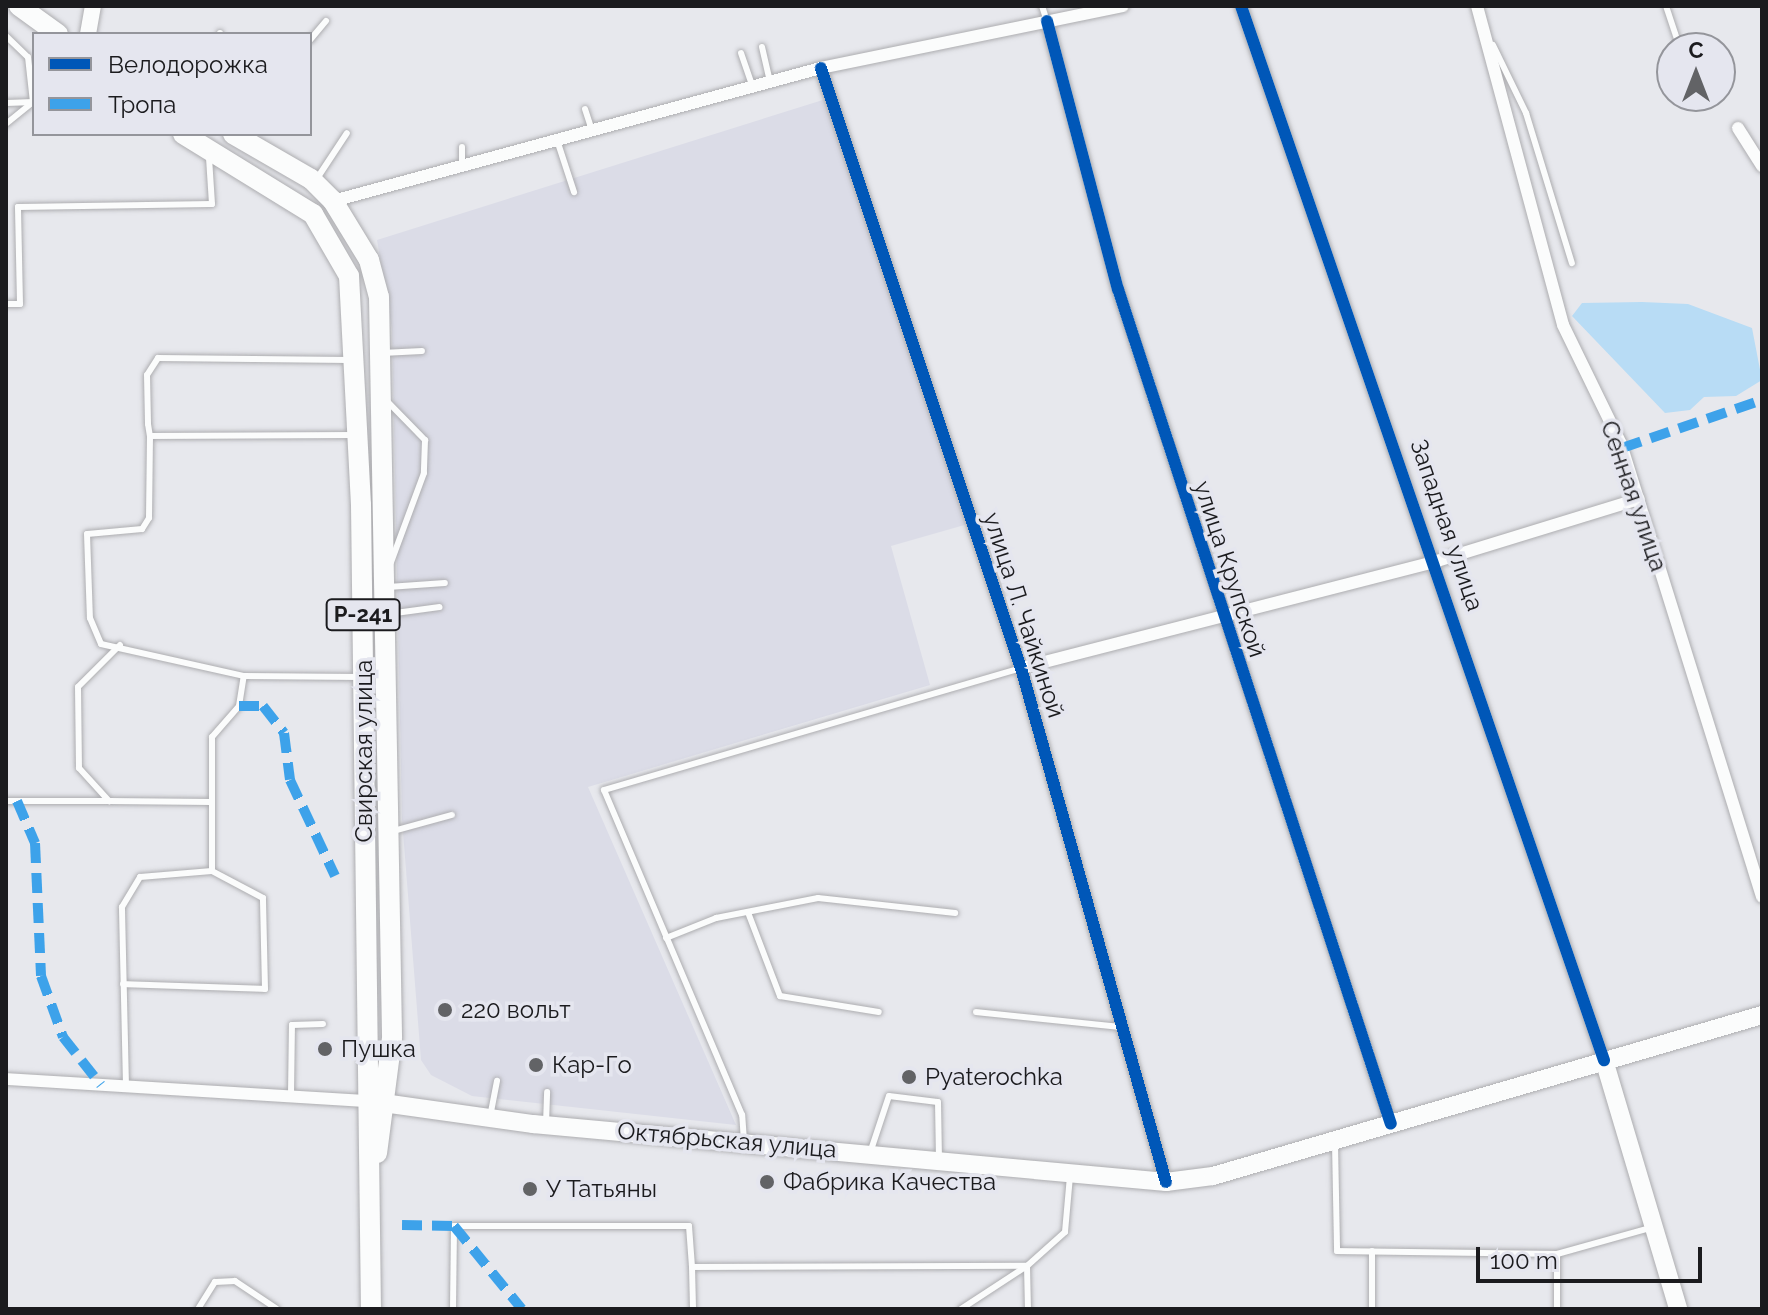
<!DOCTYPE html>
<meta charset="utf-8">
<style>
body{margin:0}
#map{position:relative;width:1768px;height:1315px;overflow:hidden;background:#e7e8ed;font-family:Raleway,sans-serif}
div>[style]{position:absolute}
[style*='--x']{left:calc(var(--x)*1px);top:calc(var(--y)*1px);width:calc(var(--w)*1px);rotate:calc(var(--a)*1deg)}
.built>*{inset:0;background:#dbdce7}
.water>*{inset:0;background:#b8dcf5}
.roads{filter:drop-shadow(0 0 2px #adadb0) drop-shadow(0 0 2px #adadb0)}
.service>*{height:6px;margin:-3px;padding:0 3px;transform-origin:3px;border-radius:3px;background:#fbfcfc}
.minor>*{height:12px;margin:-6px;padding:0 6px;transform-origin:6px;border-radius:6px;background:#fbfcfc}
.tertiary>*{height:16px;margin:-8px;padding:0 8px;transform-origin:8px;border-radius:8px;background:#fbfcfc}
.secondary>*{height:18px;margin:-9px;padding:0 9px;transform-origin:9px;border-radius:9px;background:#fbfcfc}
.trunk>*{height:20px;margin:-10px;padding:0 10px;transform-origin:10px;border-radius:10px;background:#fbfcfc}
.quiet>*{height:10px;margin-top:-5px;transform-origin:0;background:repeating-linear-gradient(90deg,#3da2ea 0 20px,transparent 0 30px)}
.cycleway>*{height:12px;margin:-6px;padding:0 6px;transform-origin:6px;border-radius:6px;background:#0057b8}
.dots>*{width:22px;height:22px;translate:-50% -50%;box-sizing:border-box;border:4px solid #e5e6ef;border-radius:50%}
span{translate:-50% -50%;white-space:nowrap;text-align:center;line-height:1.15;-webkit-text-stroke:7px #e5e6ef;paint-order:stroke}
.shield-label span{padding:2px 6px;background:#e5e6ef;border:2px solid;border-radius:6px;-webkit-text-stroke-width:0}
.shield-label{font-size:22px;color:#1b1b1e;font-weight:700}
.street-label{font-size:24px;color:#1b1b1e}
.poi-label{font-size:24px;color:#1b1b1e}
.left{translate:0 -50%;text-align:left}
.frame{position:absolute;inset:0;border:8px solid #1b1b1e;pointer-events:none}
.legend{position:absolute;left:32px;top:32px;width:280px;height:104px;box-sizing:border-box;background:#e5e6ef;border:2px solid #94959b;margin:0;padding:10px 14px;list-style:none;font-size:24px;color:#1b1b1e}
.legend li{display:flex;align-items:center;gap:16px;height:40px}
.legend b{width:40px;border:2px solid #94959b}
.north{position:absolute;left:1656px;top:32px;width:80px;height:80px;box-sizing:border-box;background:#e5e6ef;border:2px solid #94959b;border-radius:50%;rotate:0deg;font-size:22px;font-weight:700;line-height:32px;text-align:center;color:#1b1b1e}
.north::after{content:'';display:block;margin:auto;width:28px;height:36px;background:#626366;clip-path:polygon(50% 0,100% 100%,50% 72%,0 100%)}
.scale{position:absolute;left:1476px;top:1247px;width:226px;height:36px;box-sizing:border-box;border:4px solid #1b1b1e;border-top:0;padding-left:10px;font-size:24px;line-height:28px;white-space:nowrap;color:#1b1b1e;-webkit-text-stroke:6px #e5e6ef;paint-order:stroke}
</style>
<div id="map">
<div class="built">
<i style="clip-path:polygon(826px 99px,975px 522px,891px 546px,930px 685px,588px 787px,736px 1125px,472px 1096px,431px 1075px,421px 1060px,402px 819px,392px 329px,377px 240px)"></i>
</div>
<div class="water">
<i style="clip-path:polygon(1642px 302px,1688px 304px,1752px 328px,1762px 380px,1736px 396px,1704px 397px,1690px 410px,1665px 413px,1572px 316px,1582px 303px)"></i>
</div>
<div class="roads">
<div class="service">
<i style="--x:1042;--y:6;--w:16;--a:72"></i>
<i style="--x:1666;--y:6;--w:44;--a:71.6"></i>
<i style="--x:220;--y:34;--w:1;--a:-90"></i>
<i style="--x:6;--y:36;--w:30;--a:44"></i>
<i style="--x:28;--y:57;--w:45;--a:83.7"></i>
<i style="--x:33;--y:102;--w:35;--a:141"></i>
<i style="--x:310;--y:40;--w:25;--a:-50"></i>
<i style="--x:1493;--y:45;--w:76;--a:64.1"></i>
<i style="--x:1526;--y:113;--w:157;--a:73"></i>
<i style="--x:762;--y:47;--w:36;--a:77"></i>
<i style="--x:741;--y:53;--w:36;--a:71"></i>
<i style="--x:6;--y:103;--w:28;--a:-2"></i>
<i style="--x:585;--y:109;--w:23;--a:72"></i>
<i style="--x:557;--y:140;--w:55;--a:71.9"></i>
<i style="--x:462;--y:166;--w:19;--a:-90"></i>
<i style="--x:316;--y:180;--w:56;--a:-56.6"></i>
<i style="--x:6;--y:304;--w:14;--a:0"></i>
<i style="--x:20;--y:304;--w:97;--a:-91.2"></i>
<i style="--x:18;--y:207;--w:194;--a:-0.9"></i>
<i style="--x:212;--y:204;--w:47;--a:-93.7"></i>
<i style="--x:382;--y:353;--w:40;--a:-2.9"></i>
<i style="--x:349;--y:360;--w:191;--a:-179.4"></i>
<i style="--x:158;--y:358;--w:20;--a:123"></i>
<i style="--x:147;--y:375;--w:49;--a:88.8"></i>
<i style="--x:148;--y:424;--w:12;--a:81"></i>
<i style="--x:150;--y:436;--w:202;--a:-0.3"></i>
<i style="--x:384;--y:398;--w:59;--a:45.7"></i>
<i style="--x:425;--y:440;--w:33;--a:92"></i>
<i style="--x:424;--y:473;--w:95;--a:110.3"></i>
<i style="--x:150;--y:436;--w:82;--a:90.7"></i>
<i style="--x:149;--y:518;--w:13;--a:122"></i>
<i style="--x:142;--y:529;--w:55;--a:174.8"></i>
<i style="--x:87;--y:534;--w:84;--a:88"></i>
<i style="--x:90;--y:618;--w:28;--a:67"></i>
<i style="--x:101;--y:644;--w:147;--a:12.6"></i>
<i style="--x:244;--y:676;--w:116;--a:0.5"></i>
<i style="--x:388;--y:587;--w:57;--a:-4"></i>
<i style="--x:388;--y:614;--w:52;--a:-7.7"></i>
<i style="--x:120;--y:645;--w:59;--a:135"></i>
<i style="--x:78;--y:687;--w:81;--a:89.3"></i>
<i style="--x:79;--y:768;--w:45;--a:47.7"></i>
<i style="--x:109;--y:801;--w:103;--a:0.6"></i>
<i style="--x:6;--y:801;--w:103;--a:0"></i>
<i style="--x:393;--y:831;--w:61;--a:-15.2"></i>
<i style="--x:749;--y:915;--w:87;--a:69.1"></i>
<i style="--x:780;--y:996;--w:100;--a:9.2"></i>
<i style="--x:666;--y:938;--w:54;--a:-21.8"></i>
<i style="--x:716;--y:918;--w:104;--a:-11.1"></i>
<i style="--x:818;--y:898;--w:138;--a:6.2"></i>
<i style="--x:123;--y:984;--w:142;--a:2"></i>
<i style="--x:265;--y:989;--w:91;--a:-91.3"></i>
<i style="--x:263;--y:898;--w:58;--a:-152.1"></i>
<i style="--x:976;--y:1012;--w:147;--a:5.9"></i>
<i style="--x:126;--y:1086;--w:179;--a:-91.3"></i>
<i style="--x:122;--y:907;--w:35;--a:-59"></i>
<i style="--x:140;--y:877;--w:72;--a:-4.8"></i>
<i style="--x:212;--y:871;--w:134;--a:-90"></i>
<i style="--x:212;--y:737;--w:41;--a:-48.9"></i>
<i style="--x:239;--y:706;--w:30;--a:-81"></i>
<i style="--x:291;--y:1094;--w:69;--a:-89.2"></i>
<i style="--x:292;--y:1025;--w:31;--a:-2"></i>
<i style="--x:490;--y:1117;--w:37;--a:-79"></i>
<i style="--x:546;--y:1124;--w:32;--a:-88"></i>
<i style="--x:744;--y:1141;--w:26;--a:-94"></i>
<i style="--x:742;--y:1115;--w:353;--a:-113"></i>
<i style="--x:604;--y:790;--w:434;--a:-16.3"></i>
<i style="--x:1335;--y:1143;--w:108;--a:88.9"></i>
<i style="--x:1337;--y:1251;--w:220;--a:0.8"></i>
<i style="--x:870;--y:1153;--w:60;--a:-71.6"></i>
<i style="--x:889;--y:1096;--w:49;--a:7"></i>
<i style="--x:938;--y:1102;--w:55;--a:89"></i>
<i style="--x:1372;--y:1251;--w:58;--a:90"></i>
<i style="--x:692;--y:1267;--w:42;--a:88.6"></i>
<i style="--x:198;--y:1309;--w:32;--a:-58"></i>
<i style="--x:215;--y:1282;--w:20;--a:-3"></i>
<i style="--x:235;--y:1281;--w:50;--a:33.7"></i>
<i style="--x:453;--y:1309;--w:83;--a:-89.3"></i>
<i style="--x:454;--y:1226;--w:235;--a:0"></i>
<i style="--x:689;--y:1226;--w:41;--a:85.8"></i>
<i style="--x:692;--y:1267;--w:335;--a:-0.2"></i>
<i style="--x:1027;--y:1266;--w:51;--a:-41.8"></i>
<i style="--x:1065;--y:1232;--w:56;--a:-84.9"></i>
<i style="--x:961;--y:1309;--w:79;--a:-33.1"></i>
<i style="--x:1027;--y:1266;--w:43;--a:88.7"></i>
<i style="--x:1557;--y:1309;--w:55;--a:-90"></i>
<i style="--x:1557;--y:1254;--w:97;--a:-15.6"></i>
</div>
<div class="minor">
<i style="--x:1241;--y:6;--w:1115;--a:71"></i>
<i style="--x:1477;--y:6;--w:330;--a:74.9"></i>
<i style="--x:1563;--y:325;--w:132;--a:64"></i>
<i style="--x:1621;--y:444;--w:474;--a:72.7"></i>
<i style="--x:1047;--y:21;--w:277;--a:75.2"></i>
<i style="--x:1118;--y:289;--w:878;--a:71.9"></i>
<i style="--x:821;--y:68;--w:632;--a:71.57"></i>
<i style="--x:1021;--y:668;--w:534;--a:74.25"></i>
<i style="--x:1738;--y:128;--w:45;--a:57.7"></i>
<i style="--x:333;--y:201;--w:506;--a:-15.25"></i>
<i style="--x:821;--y:68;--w:308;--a:-11.6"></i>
<i style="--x:1021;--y:668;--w:430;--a:-14.4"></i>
<i style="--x:1437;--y:561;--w:211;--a:-17.1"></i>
<i style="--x:6;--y:1079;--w:362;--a:3.5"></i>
</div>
<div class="tertiary">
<i style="--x:88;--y:34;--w:28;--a:-80"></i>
</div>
<div class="secondary">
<i style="--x:1604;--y:1060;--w:260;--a:73.4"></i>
<i style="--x:369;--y:1101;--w:166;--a:8"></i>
<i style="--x:533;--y:1124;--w:636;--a:5.24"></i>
<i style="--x:1166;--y:1182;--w:47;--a:-7.3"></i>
<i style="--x:1213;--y:1176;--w:572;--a:-16.34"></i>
</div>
<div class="trunk">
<i style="--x:19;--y:6;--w:48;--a:35.7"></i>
<i style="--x:183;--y:134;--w:153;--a:31.6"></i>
<i style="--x:313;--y:214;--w:72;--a:59.9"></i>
<i style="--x:349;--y:276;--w:229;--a:87"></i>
<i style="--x:361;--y:505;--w:804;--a:89.29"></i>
<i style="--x:233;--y:134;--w:90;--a:30"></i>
<i style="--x:311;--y:179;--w:31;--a:45"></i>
<i style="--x:333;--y:201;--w:69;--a:58.6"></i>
<i style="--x:369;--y:260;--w:38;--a:75"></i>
<i style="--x:379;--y:297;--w:741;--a:88.99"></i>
<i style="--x:392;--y:1038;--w:116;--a:97.4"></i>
</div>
</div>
<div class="quiet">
<i style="--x:1622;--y:448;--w:148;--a:-18.9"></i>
<i style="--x:239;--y:706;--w:24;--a:0"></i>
<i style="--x:263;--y:706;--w:34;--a:52"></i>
<i style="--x:284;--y:733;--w:47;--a:82.7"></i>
<i style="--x:290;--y:780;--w:106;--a:64.9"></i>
<i style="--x:17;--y:801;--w:46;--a:66.8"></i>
<i style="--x:35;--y:843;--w:133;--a:87.4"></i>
<i style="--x:41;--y:976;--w:65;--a:70.2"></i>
<i style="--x:63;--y:1037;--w:61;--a:51.6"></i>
<i style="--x:402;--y:1225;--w:52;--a:1.1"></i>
<i style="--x:454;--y:1226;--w:107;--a:50.7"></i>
</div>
<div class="cycleway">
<i style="--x:1241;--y:6;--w:1115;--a:71"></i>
<i style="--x:1047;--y:21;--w:277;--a:75.2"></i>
<i style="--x:1118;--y:289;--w:878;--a:71.9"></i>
<i style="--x:821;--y:68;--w:632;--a:71.57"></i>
<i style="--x:1021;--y:668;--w:534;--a:74.25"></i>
</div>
<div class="dots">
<i style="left:445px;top:1010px;background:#626366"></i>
<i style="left:325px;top:1049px;background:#626366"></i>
<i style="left:536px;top:1065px;background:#626366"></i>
<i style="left:909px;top:1077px;background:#626366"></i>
<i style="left:767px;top:1182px;background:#626366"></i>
<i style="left:530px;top:1189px;background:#626366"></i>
</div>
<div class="shield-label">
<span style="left:363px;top:615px">Р-241</span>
</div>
<div class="street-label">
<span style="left:1634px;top:496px;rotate:71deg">Сенная улица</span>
<span style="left:1447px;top:525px;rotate:71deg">Западная улица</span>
<span style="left:1230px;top:569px;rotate:72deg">улица Крупской</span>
<span style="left:1024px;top:615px;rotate:72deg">улица Л. Чайкиной</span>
<span style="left:364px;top:751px;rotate:-90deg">Свирская улица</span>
<span style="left:727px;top:1140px;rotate:5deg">Октябрьская улица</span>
</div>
<div class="poi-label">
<span class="left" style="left:461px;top:1010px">220 вольт</span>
<span class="left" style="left:341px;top:1049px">Пушка</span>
<span class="left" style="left:552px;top:1065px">Кар-Го</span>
<span class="left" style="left:925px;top:1077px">Pyaterochka</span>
<span class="left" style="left:783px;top:1182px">Фабрика Качества</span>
<span class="left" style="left:546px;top:1189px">У Татьяны</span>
</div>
<div class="frame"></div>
<ul class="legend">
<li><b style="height:10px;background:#0057b8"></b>Велодорожка</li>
<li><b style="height:10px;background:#3da2ea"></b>Тропа</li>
</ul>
<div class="north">С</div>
<div class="scale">100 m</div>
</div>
